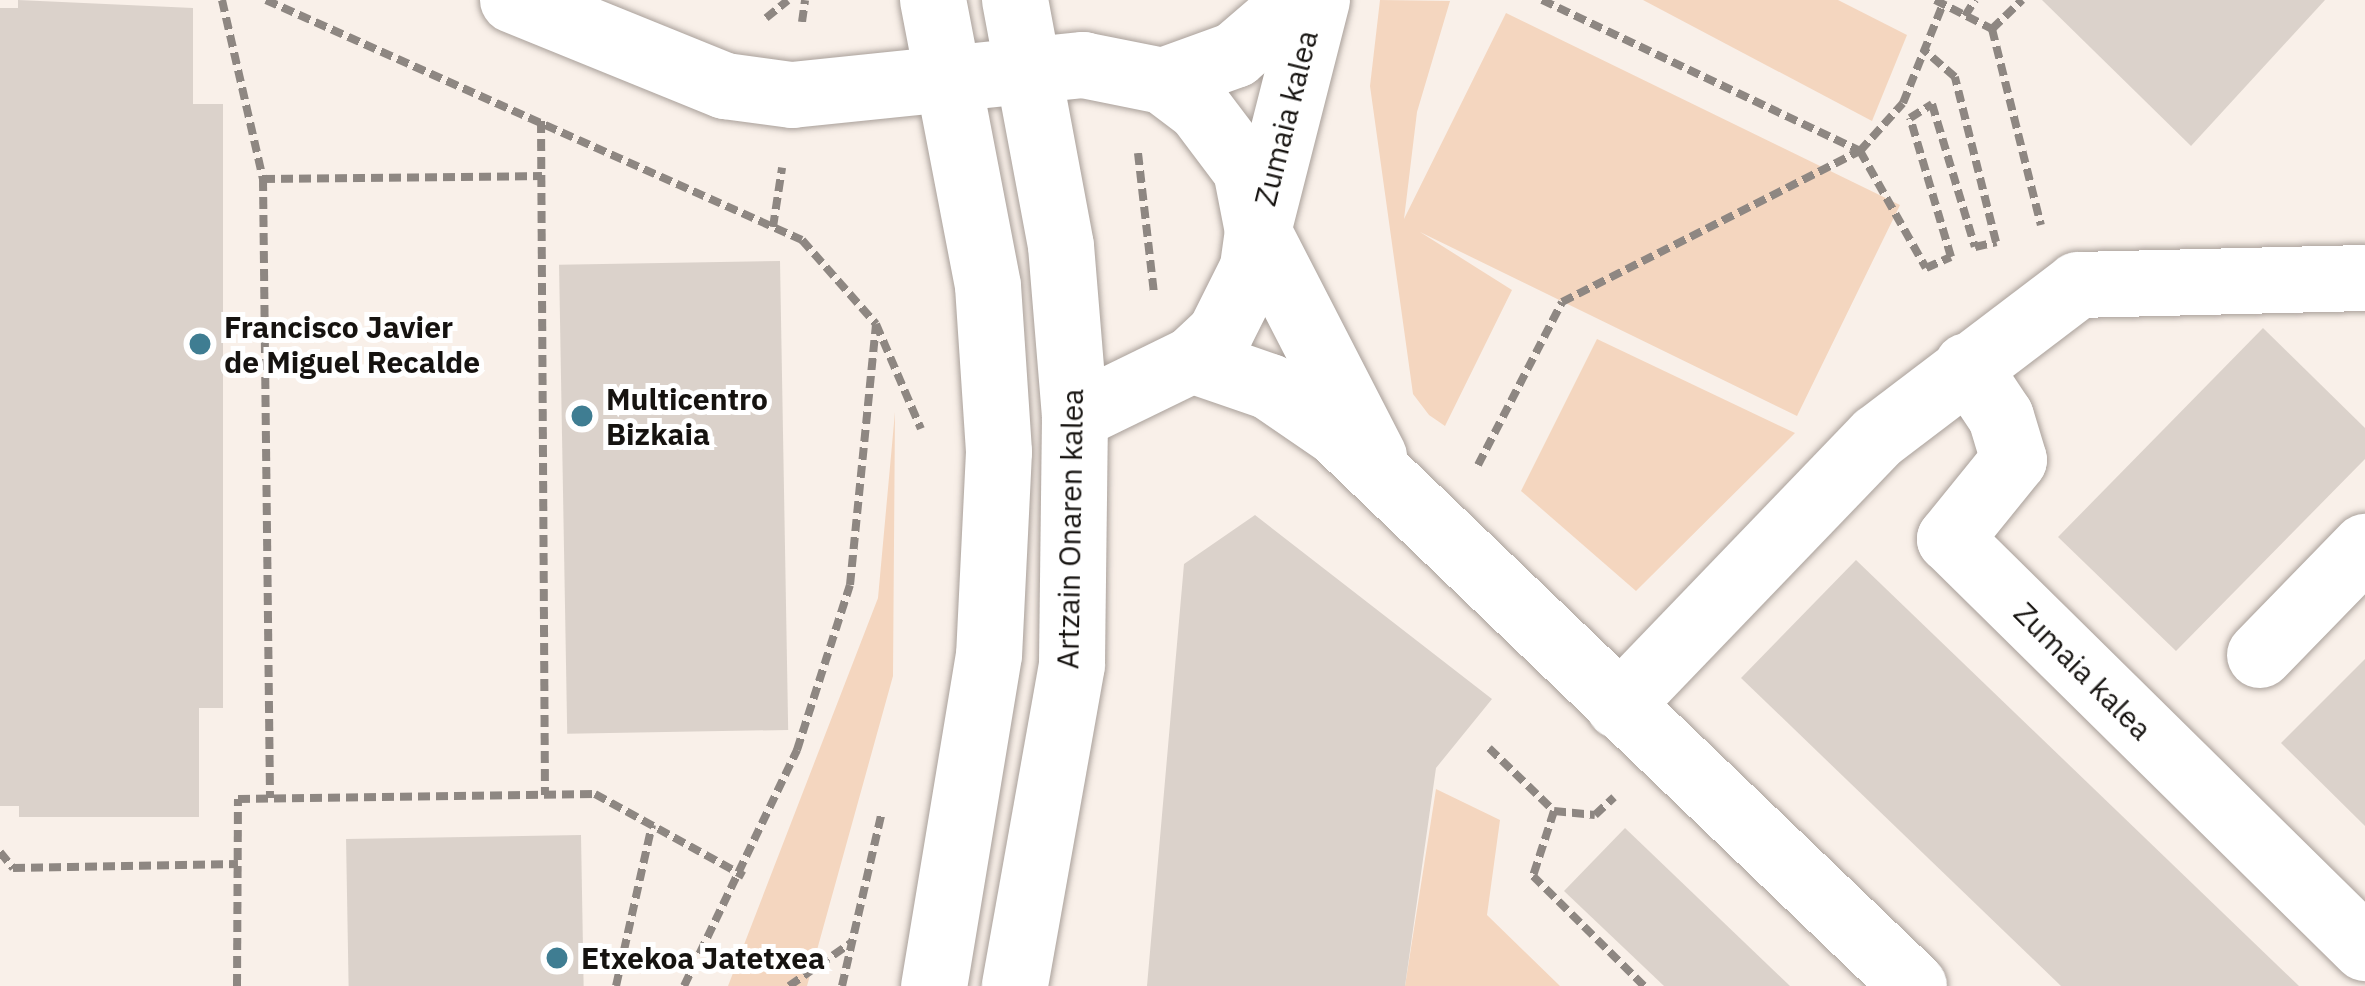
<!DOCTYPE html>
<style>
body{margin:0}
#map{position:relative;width:2365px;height:986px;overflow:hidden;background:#f9f0e9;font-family:"IBM Plex Sans",sans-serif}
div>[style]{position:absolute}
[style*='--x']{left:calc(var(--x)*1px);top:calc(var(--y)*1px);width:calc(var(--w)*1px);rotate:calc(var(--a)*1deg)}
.green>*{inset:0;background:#f4d6bf}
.building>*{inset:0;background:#dbd2cb;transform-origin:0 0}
.path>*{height:8px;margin-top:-4px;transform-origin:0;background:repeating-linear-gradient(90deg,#8e8782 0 12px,transparent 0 18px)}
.roads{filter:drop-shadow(0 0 3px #a9a09a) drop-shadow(0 0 3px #a9a09a)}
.street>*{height:66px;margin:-33px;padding:0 33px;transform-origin:33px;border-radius:33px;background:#fff}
.primary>*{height:66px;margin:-33px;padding:0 33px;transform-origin:33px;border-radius:33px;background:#fff}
.dots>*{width:33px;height:33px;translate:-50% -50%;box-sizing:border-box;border:6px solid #fff;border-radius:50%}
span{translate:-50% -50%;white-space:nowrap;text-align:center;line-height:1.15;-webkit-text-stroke:10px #fff;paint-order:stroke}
.street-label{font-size:30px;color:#161310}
.poi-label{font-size:30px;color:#161310;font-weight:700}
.left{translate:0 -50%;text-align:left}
</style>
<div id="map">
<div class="green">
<i style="clip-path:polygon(1380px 0,1450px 1px,1417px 112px,1404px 219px,1506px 13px,1900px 205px,1797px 416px,1420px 232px,1512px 290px,1445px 426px,1429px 415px,1413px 394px,1370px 86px)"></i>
<i style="clip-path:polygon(1643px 0,1838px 0,1907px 35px,1872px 121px)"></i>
<i style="clip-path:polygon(1597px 339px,1795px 433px,1636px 591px,1521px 491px)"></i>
<i style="clip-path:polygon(895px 412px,893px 676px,807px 986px,728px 986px,878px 598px)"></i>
<i style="clip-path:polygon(1436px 789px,1500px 820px,1487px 915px,1560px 986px,1405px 986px)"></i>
</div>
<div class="building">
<i style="clip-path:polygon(18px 0,193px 8px,193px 104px,223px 104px,223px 708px,199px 708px,199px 817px,19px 817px,19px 806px,0 806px,0 8px,18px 8px)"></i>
<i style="clip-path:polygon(2042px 0,2325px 0,2191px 146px)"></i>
<i style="left:780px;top:261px;width:469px;height:221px;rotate:89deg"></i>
<i style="clip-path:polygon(2263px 328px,2365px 428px,2365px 459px,2176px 651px,2058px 537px)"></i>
<i style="clip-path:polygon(1255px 515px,1492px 699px,1436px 768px,1405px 986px,1147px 986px,1184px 564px)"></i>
<i style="clip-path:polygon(1856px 560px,2299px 986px,2061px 986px,1741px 678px)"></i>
<i style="clip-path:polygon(2365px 659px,2365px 826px,2281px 743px)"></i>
<i style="clip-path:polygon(1625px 828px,1790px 986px,1664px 986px,1564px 891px)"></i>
<i style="left:581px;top:835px;width:151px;height:235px;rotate:89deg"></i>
</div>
<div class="path">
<i style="--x:222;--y:0;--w:184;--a:77.1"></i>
<i style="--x:263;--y:179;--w:619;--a:89.35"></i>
<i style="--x:266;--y:0;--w:587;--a:24.12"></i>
<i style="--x:802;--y:240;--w:112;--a:48.6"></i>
<i style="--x:876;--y:324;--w:114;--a:66.8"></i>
<i style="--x:1542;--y:0;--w:352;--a:25.4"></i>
<i style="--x:1860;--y:151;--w:134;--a:60.6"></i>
<i style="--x:1926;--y:268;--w:27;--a:-24"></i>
<i style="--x:1951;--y:257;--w:145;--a:-106.4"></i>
<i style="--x:1910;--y:118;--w:26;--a:-32"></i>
<i style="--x:1932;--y:104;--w:149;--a:73.3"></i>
<i style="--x:1975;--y:247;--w:22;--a:-13"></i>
<i style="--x:1996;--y:242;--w:170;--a:-104"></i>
<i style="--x:1955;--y:77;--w:43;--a:-138.8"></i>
<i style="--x:1935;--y:0;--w:64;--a:27"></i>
<i style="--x:1992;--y:29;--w:202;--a:76"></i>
<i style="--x:1965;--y:16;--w:19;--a:-58"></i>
<i style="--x:766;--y:18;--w:28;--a:-39"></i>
<i style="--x:802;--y:22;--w:22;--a:-82"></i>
<i style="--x:1992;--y:29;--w:42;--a:-44"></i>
<i style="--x:541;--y:121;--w:674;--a:89.66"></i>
<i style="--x:1138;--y:153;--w:141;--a:83.5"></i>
<i style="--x:263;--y:179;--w:279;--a:-0.6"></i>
<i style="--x:773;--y:227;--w:60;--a:-81.3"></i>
<i style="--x:1478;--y:465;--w:183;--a:-62.7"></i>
<i style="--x:1562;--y:302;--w:334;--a:-26.9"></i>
<i style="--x:1860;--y:151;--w:64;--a:-48.1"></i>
<i style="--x:1903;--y:103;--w:107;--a:-68"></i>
<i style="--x:1489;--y:748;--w:91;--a:44.1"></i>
<i style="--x:1554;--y:811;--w:68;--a:107.9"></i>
<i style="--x:1533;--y:876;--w:156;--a:44.7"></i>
<i style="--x:1554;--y:811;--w:41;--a:5.6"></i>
<i style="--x:1595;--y:815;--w:26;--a:-43"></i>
<i style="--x:0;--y:852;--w:21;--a:51"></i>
<i style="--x:13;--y:868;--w:225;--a:-1"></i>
<i style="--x:237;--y:986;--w:187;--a:-89.7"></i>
<i style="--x:238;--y:799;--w:357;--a:-0.8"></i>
<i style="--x:595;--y:794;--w:170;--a:28.8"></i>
<i style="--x:616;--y:986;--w:165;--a:-77.4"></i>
<i style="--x:684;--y:986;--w:262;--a:-64.4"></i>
<i style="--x:797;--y:750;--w:173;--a:-72.2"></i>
<i style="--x:850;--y:585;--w:261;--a:-84.3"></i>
<i style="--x:789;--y:986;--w:77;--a:-34.9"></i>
<i style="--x:842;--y:986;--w:179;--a:-77.1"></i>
</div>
<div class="roads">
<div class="street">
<i style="--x:513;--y:0;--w:229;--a:22.1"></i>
<i style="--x:725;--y:86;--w:68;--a:7.7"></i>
<i style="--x:792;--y:95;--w:293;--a:-5.9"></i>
<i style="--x:1083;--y:65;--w:82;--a:11.3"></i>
<i style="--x:1163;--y:81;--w:46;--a:37.1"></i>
<i style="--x:1200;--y:109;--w:76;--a:53"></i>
<i style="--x:1246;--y:170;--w:62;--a:78.9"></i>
<i style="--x:1258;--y:231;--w:37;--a:98"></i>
<i style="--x:1253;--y:268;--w:74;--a:116.6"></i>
<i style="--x:1220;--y:334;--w:38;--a:137"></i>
<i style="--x:1192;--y:360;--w:130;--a:154"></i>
<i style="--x:1317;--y:0;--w:238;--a:104.3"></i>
<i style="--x:1258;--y:231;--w:254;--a:62.8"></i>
<i style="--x:1163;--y:81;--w:77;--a:-19.9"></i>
<i style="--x:1235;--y:55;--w:84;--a:-40.7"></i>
<i style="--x:1192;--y:360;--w:83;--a:19.1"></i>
<i style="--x:1270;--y:387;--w:81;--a:34.5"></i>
<i style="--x:1337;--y:433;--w:799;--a:43.78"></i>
<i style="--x:1967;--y:366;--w:61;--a:56.3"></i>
<i style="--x:2001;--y:417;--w:45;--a:73.2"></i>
<i style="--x:2014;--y:460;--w:102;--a:129"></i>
<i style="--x:1950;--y:539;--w:583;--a:44.58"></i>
<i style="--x:2260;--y:655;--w:151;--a:-45.8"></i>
<i style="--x:1619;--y:706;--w:373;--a:-46.1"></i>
<i style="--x:1878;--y:437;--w:251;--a:-37.2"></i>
<i style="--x:2078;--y:285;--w:287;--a:-1.4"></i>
</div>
<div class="primary">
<i style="--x:933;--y:0;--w:291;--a:79.1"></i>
<i style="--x:988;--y:286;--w:166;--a:86.2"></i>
<i style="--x:999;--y:452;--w:203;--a:92.8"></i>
<i style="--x:989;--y:655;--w:336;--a:99.4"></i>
<i style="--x:1015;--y:0;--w:250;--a:79.4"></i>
<i style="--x:1061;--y:246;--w:172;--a:85.3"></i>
<i style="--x:1075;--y:417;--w:248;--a:90.7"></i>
<i style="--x:1072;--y:665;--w:326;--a:100.1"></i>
</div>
</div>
<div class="dots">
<i style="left:200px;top:344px;background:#3f7d92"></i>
<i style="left:582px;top:416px;background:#3f7d92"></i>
<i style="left:557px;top:958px;background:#3f7d92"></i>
</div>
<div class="street-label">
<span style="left:1286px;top:118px;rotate:-76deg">Zumaia kalea</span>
<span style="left:1070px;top:529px;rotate:-89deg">Artzain Onaren kalea</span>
<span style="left:2083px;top:671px;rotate:45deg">Zumaia kalea</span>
</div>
<div class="poi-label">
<span class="left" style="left:224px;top:344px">Francisco Javier<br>de Miguel Recalde</span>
<span class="left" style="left:606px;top:416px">Multicentro<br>Bizkaia</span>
<span class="left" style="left:581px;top:958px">Etxekoa Jatetxea</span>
</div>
</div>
